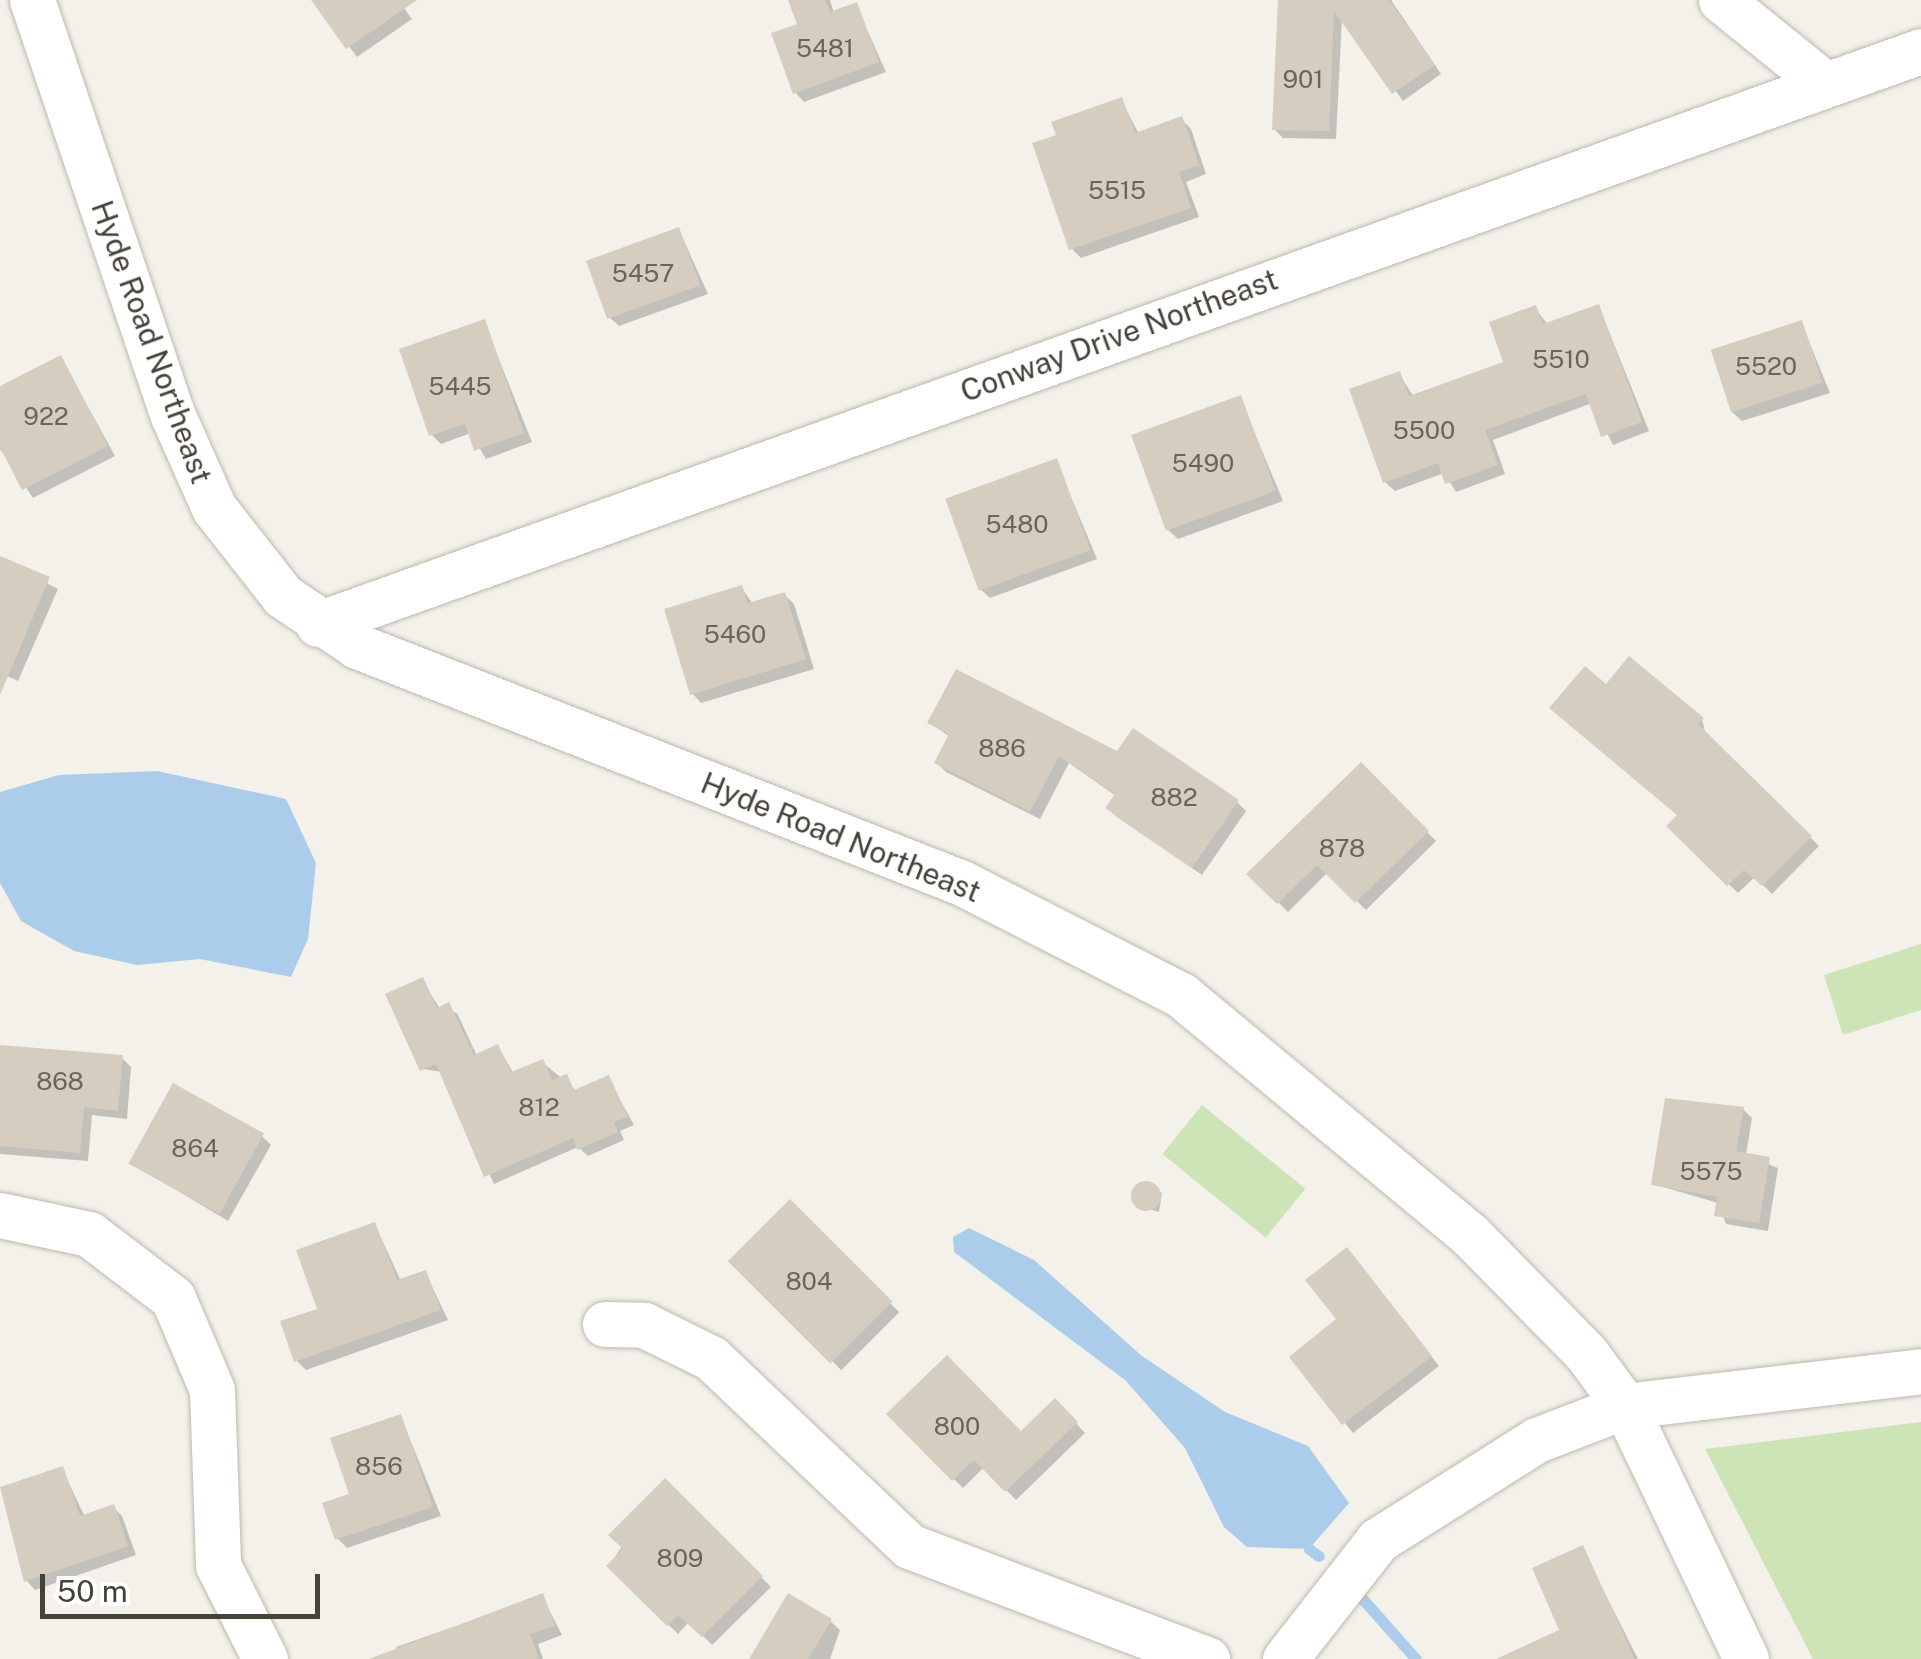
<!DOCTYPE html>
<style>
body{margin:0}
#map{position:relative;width:1921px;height:1659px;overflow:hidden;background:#f3f1e9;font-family:"Public Sans",sans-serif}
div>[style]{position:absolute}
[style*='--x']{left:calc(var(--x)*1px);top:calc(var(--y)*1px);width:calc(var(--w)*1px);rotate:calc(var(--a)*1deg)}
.green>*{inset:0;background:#cce4b6;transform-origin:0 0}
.water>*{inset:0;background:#abccea}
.shadow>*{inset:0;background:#0003;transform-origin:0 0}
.stream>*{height:11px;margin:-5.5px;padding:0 5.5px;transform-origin:5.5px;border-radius:5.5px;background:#abccea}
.building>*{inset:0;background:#d4cdc0;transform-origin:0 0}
.round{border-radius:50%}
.roads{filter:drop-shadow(0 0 2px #beb9ad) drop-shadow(0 0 2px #beb9ad)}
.minor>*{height:45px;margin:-22.5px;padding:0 22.5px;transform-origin:22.5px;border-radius:22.5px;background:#fff}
span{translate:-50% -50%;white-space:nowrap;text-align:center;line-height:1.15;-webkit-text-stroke:10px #fff;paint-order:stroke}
.number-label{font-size:25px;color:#6a655a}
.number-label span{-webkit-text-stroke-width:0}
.street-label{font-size:30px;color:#464238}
.scale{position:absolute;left:40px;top:1574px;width:280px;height:45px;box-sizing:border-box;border:5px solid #464238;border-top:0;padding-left:12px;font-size:30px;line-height:35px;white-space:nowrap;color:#464238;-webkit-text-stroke:8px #fff;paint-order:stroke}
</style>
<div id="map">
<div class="green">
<i style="clip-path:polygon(1921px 944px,1921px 1010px,1843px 1035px,1824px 975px)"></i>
<i style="left:1202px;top:1105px;width:133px;height:63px;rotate:39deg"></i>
<i style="clip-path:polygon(1921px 1422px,1921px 1659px,1813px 1659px,1705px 1449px)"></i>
</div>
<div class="water">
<i style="clip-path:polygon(157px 771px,286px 799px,316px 863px,308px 939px,291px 977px,200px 959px,137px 965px,74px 951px,21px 921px,0 883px,0 792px,59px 775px)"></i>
<i style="clip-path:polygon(969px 1228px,1034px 1260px,1142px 1356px,1225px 1412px,1308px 1446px,1349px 1503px,1309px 1549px,1247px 1547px,1224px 1527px,1185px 1448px,1125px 1380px,954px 1252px,953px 1237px)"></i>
</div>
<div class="shadow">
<i style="clip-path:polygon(314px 0,398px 0,412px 19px,357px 57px)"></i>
<i style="clip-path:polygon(791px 0,830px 0,834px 13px,856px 5px,886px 72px,804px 102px,795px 92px,800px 26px)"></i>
<i style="clip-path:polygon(1280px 0,1391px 0,1441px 74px,1403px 101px,1342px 18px,1336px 139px,1283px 138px,1274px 129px)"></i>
<i style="clip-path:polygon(1121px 100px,1139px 134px,1181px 119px,1191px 129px,1206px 174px,1186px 182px,1199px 217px,1081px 258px,1072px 249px,1059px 136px)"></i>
<i style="clip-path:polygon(679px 230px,708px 294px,619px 326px,609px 317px)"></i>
<i style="clip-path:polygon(1599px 307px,1649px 431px,1613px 445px,1592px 403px,1493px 440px,1505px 474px,1456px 492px,1444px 473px,1395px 491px,1385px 482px,1399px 374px,1414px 397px,1506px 363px,1535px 308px,1548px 325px)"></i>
<i style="clip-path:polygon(484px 322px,532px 442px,486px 459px,471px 433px,441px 444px,432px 435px)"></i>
<i style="clip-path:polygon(1801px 322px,1830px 393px,1742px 421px,1732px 412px)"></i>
<i style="clip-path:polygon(61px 358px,115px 456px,33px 498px,0 449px,0 388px)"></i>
<i style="clip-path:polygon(1240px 398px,1283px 501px,1178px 539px,1168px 530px)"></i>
<i style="clip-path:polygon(1056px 461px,1097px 559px,990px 598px,980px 589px)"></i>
<i style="clip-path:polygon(0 559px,58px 589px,18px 681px,0 673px)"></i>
<i style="clip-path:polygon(742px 588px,753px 604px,785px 595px,794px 604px,814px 669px,701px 703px,692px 693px)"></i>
<i style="clip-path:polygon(1606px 687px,1702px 720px,1706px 735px,1819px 846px,1772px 894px,1755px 877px,1738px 893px,1669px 826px,1680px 816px)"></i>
<i style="clip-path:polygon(930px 723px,1237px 802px,1246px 811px,1202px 875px,1117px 817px,1108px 808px,1116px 796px,1069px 763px,1040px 819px,946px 772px,937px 763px,950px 737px)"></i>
<i style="clip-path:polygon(1361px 765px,1436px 841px,1366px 910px,1328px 872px,1288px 912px,1250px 874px)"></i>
<i style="clip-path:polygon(422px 980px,440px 1009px,457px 1013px,477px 1056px,498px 1047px,514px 1074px,542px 1062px,577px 1091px,608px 1078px,634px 1125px,620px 1131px,624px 1140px,588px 1156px,578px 1147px,494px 1184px,442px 1072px,423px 1069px)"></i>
<i style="clip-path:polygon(0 1047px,121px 1057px,131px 1067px,127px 1119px,92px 1115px,88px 1161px,0 1154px)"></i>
<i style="clip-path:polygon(1743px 1109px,1752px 1118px,1746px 1155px,1778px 1168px,1768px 1231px,1726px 1224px,1718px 1203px,1653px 1184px)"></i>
<i style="clip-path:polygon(262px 1136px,271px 1145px,228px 1221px,130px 1162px)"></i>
<i style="clip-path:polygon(1139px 1186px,1162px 1193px,1159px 1212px,1136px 1205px)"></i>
<i style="left:789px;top:1202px;width:156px;height:82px;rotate:45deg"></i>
<i style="clip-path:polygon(375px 1225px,401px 1281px,425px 1272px,448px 1320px,306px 1370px,297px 1361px,320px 1310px)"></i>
<i style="clip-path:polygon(1355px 1260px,1439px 1366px,1353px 1433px,1292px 1358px,1340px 1320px)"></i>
<i style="clip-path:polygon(1055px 1401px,1085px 1433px,1016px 1500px,984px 1467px,963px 1488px,890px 1414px,1021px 1434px)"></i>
<i style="clip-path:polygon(401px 1417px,441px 1516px,347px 1548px,338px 1539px,352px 1495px)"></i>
<i style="clip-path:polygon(62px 1469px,85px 1517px,113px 1507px,122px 1516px,136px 1555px,35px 1590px,26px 1580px)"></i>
<i style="clip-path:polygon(665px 1481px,771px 1587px,712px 1645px,689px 1622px,678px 1634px,609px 1566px)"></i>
<i style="clip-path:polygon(1582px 1548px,1638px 1659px,1509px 1659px,1563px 1631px)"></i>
<i style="clip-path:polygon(542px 1596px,562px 1635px,538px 1644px,543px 1659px,400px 1659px,396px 1647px)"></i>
<i style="clip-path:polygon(830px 1621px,840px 1630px,830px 1659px,752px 1659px)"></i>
</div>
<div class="stream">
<i style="--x:1309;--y:1549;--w:12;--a:35"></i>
<i style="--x:1360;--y:1596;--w:84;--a:48.4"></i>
</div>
<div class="building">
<i style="clip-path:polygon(311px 0,417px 0,346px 49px)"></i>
<i style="clip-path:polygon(788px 0,825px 0,830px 12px,857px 2px,879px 62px,793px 94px,771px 33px,797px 24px)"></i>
<i style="clip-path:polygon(1278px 0,1389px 0,1435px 65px,1392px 94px,1334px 11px,1329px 131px,1272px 130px)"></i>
<i style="clip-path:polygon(1122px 97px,1135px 133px,1182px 116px,1199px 165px,1179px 172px,1191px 208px,1069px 250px,1032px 143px,1056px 135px,1051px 122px)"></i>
<i style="left:679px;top:227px;width:62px;height:99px;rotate:70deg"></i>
<i style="clip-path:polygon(1599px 304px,1642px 422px,1601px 437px,1586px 394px,1485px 430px,1498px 465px,1445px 484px,1438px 463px,1383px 483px,1349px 389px,1400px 371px,1409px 396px,1503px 362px,1489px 322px,1536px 305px,1543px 324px)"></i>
<i style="clip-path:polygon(485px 319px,524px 433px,474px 451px,465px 424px,429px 436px,399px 349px)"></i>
<i style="left:1802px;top:320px;width:66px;height:96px;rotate:72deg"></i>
<i style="clip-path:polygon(61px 355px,108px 446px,22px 490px,0 447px,0 386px)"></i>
<i style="left:1241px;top:395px;width:102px;height:117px;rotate:70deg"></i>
<i style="left:1057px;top:458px;width:98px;height:119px;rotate:70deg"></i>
<i style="clip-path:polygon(0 556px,50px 577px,0 695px)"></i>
<i style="clip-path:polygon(742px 585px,748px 603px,785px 592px,806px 659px,690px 695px,664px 609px)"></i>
<i style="clip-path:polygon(1629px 656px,1704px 718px,1698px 724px,1812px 836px,1762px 886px,1744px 870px,1727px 886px,1666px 826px,1677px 815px,1549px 708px,1585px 666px,1606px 684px)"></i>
<i style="clip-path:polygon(956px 669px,1117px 751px,1133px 728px,1239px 800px,1192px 868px,1105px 808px,1115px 794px,1059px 756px,1030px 812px,934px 763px,949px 734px,927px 723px)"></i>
<i style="clip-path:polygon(1361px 762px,1429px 831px,1355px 903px,1317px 865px,1277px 904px,1246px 874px)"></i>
<i style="clip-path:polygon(423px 977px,437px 1008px,449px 1002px,474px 1055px,498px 1044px,511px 1072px,543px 1059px,552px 1080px,567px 1074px,574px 1090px,609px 1075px,628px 1117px,614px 1122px,618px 1132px,577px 1150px,573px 1138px,484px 1177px,436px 1064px,420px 1071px,385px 994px)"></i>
<i style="clip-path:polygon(0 1045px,123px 1055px,118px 1111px,84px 1107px,80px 1153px,0 1146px)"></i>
<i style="left:173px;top:1083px;width:104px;height:92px;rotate:29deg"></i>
<i style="clip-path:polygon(1665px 1098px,1744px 1107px,1736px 1151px,1770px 1157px,1759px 1223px,1714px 1216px,1717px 1197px,1651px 1185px)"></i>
<i class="round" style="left:1131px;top:1181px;width:30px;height:30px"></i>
<i style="left:790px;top:1199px;width:145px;height:88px;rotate:45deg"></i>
<i style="clip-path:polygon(375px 1222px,397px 1280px,426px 1270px,441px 1310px,294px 1362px,280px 1321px,317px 1309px,296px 1250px)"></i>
<i style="clip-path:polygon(1347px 1247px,1432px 1356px,1342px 1425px,1289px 1357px,1336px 1319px,1305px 1280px)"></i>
<i style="clip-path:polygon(947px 1355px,1021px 1431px,1055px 1398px,1078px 1422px,1005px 1492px,974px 1460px,952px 1481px,886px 1414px)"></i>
<i style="clip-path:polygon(401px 1414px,433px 1507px,335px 1540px,322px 1503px,349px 1494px,330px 1438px)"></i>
<i style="clip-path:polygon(63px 1466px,80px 1516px,114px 1504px,128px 1546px,24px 1582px,0 1487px)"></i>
<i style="clip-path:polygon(665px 1478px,763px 1576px,702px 1637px,678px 1615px,667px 1626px,606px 1566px,623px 1549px,608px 1535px)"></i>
<i style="clip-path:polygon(1583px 1545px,1635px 1659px,1496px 1659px,1559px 1630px,1532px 1568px)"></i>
<i style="clip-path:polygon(543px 1593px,555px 1626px,530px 1634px,539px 1659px,369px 1659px)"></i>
<i style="clip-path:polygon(788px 1593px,832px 1619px,808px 1659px,749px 1659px)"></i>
</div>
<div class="roads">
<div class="minor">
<i style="--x:32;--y:0;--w:439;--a:71.3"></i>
<i style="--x:173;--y:416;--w:101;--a:66"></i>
<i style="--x:214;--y:508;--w:112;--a:51.9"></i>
<i style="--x:283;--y:596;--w:89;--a:34"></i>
<i style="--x:357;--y:646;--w:650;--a:21.39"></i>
<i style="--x:962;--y:883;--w:246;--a:27.1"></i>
<i style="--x:1181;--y:995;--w:376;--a:39.7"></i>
<i style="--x:1470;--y:1235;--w:165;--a:45.5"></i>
<i style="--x:1586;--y:1353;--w:66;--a:53.7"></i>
<i style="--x:1625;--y:1406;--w:280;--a:64.4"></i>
<i style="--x:1721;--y:0;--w:129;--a:39"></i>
<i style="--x:318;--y:624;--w:1702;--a:-19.67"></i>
<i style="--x:0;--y:1215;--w:91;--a:12.1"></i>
<i style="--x:89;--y:1234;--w:106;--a:37.3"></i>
<i style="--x:173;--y:1298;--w:100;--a:67"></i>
<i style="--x:212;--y:1390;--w:175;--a:88"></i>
<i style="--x:218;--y:1565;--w:105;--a:63.4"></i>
<i style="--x:605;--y:1324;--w:39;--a:1"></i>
<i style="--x:644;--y:1325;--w:75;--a:26.2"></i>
<i style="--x:711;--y:1358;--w:273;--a:43.5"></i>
<i style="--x:909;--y:1546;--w:319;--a:20.8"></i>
<i style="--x:1285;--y:1659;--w:151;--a:-52"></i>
<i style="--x:1378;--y:1540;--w:188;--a:-32.2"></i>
<i style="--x:1537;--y:1440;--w:94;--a:-21.1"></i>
<i style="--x:1625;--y:1406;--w:298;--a:-6.7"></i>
</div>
</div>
<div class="number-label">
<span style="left:825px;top:48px">5481</span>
<span style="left:1303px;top:79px">901</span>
<span style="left:1117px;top:190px">5515</span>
<span style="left:643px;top:273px">5457</span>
<span style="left:1561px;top:359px">5510</span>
<span style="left:1766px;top:366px">5520</span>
<span style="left:460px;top:386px">5445</span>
<span style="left:46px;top:416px">922</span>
<span style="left:1424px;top:430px">5500</span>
<span style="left:1203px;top:463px">5490</span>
<span style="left:1017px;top:524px">5480</span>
<span style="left:735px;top:634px">5460</span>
<span style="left:1002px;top:748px">886</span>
<span style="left:1174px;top:797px">882</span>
<span style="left:1342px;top:848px">878</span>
<span style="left:60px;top:1081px">868</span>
<span style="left:539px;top:1107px">812</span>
<span style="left:195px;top:1148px">864</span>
<span style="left:1711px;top:1171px">5575</span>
<span style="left:809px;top:1281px">804</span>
<span style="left:957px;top:1426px">800</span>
<span style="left:379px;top:1466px">856</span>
<span style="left:680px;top:1558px">809</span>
</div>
<div class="street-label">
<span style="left:1119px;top:335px;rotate:-20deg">Conway Drive Northeast</span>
<span style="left:152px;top:342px;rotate:70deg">Hyde Road Northeast</span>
<span style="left:841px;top:837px;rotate:22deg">Hyde Road Northeast</span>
</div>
<div class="scale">50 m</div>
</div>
